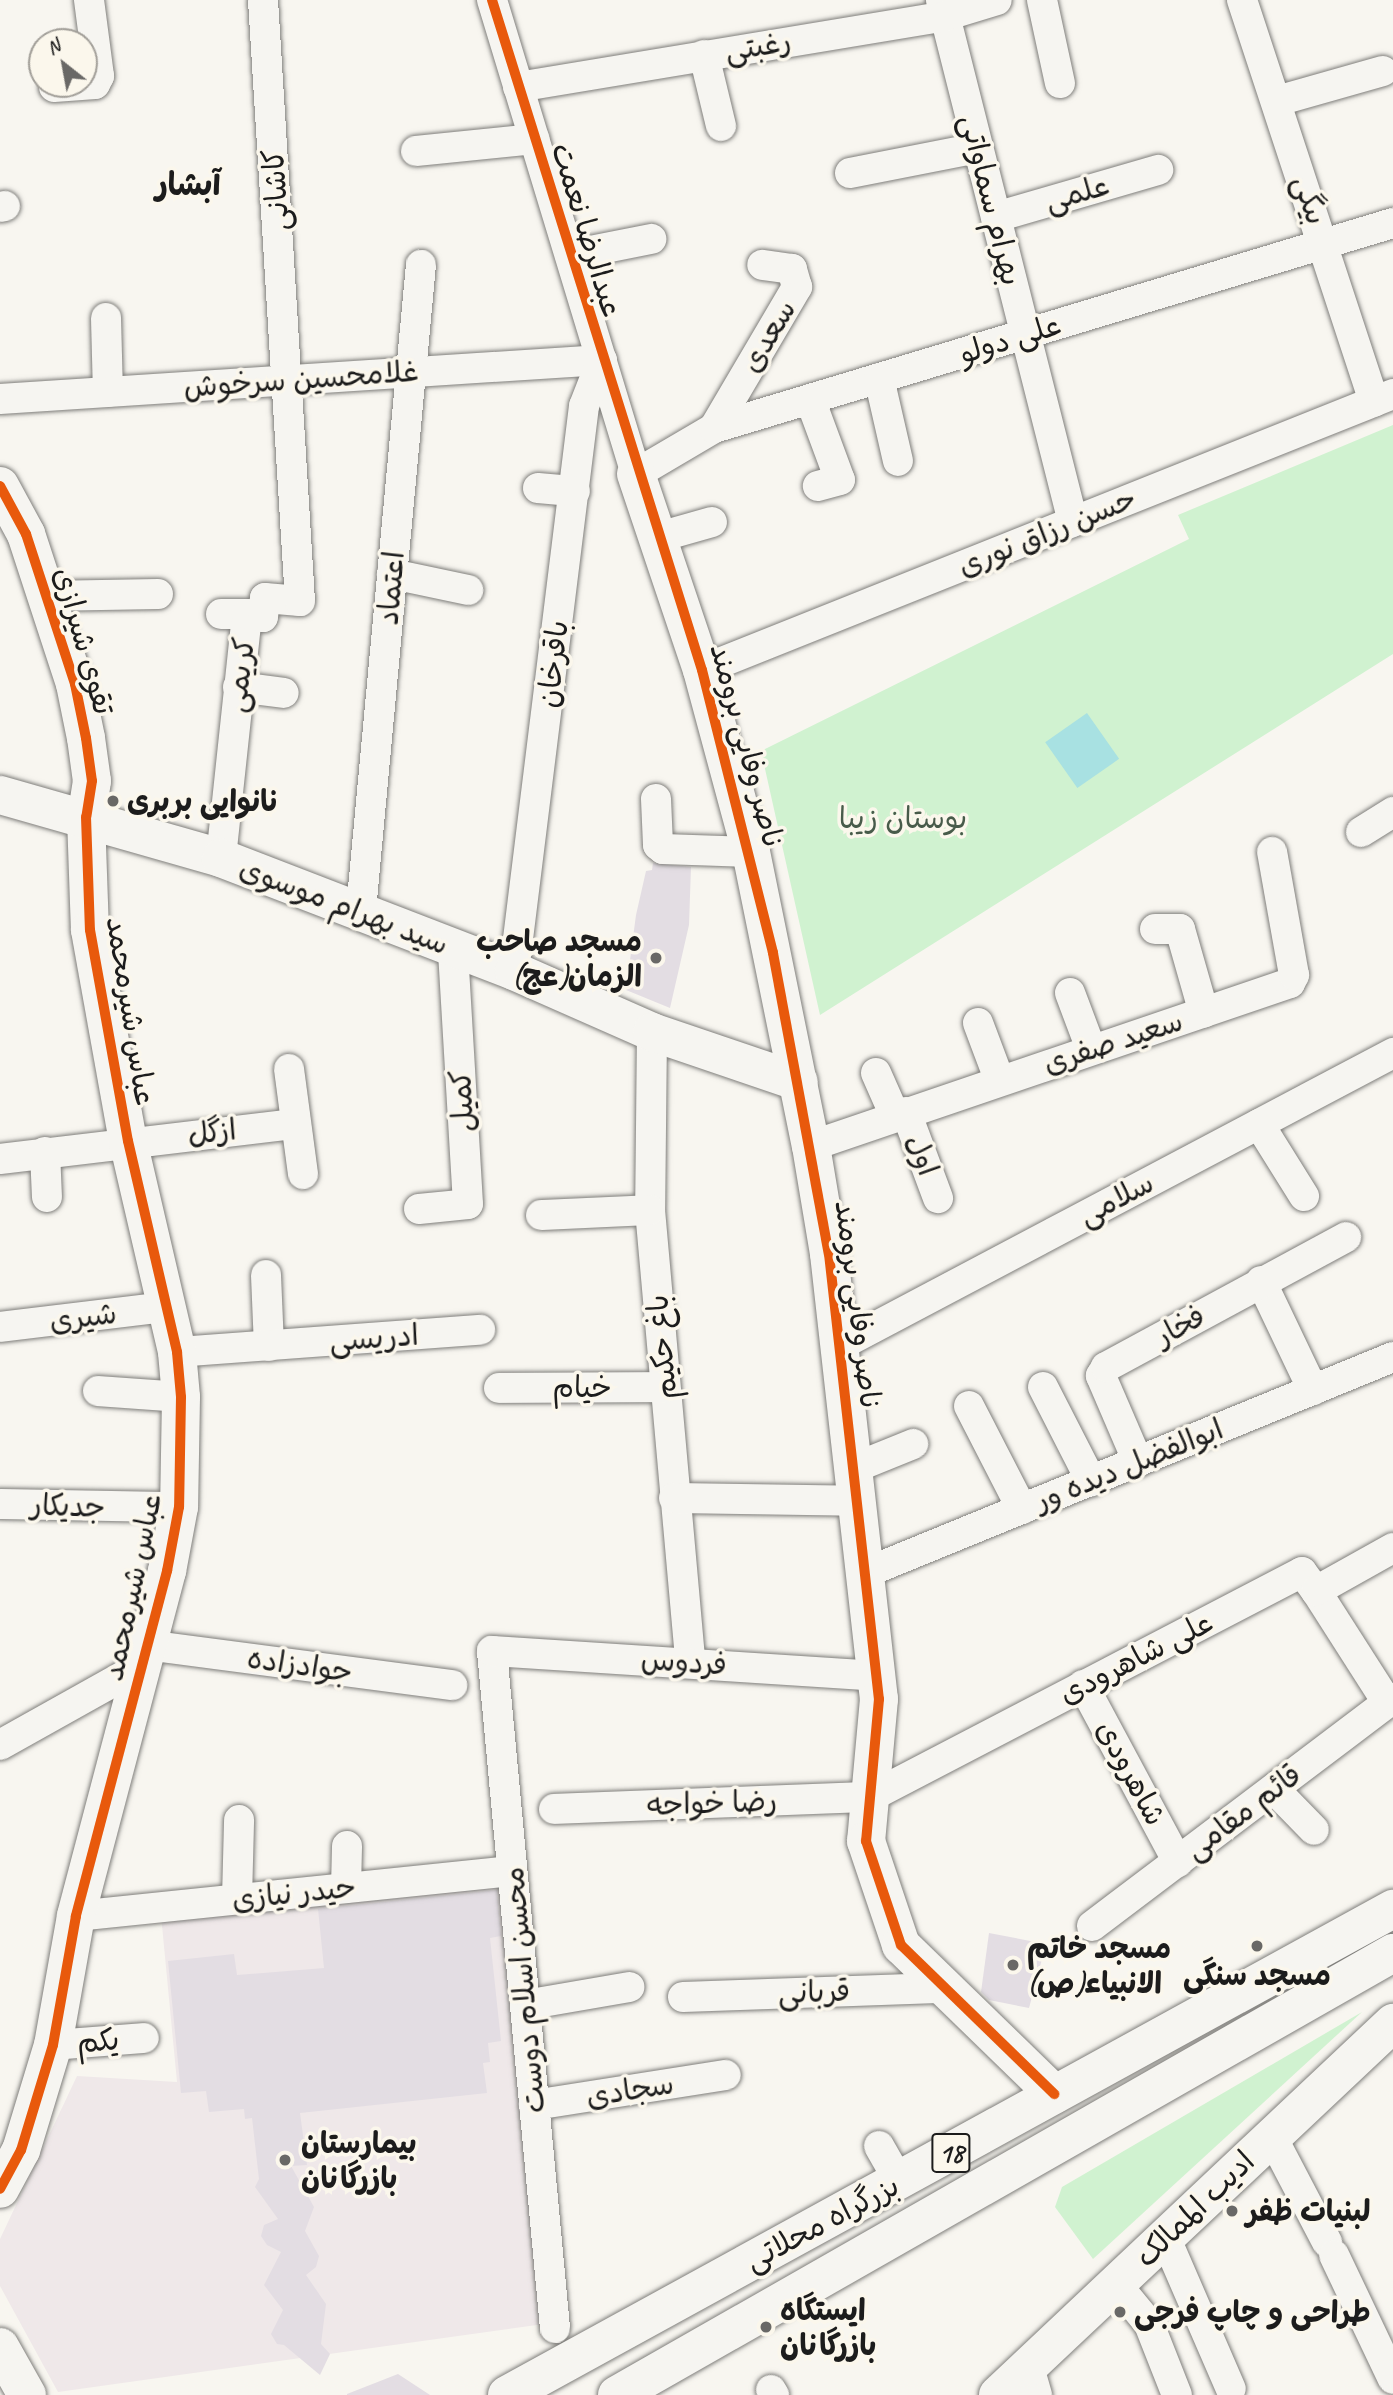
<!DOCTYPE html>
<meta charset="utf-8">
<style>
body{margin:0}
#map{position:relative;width:1393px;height:2395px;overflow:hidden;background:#f8f6f0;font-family:Caveat,"Playpen Sans Arabic",sans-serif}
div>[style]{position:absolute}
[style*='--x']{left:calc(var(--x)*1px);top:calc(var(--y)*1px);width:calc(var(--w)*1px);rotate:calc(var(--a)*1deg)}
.built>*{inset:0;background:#efe8e9}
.green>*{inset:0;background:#d0f2d0}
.water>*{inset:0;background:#a8e1e2;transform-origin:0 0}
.building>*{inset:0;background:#e3dde3}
.roads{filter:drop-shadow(0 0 2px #7f7e7b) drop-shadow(0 0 2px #7f7e7b)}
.minor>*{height:30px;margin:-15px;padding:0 15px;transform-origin:15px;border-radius:15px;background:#f6f5f1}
.tertiary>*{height:38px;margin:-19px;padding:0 19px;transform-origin:19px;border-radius:19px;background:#f6f5f1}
.secondary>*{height:38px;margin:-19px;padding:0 19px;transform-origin:19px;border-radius:19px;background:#f6f5f1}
.primary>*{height:38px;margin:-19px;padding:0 19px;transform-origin:19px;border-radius:19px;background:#f6f5f1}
.trunk>*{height:38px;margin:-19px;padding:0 19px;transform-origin:19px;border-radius:19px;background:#f6f5f1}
.cycleway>*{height:10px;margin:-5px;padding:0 5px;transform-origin:5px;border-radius:5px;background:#e8590c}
.dots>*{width:19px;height:19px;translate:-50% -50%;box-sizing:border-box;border:4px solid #fbf7ec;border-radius:50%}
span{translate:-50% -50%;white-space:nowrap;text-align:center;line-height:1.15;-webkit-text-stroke:7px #fbf7ec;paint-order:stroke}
.shield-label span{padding:2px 5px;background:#fbf7ec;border:2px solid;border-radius:5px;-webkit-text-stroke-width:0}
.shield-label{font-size:28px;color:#1c1c1c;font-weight:700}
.street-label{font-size:30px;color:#1c1c1c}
.poi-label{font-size:30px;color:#1c1c1c;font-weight:700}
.left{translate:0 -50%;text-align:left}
.right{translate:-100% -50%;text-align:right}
.park-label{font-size:30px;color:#485b4a}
.neighbourhood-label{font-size:32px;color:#1c1c1c;font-weight:700}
.north{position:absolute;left:28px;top:28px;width:70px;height:70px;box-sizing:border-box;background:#fbf7ec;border:2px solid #a29f99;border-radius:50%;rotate:329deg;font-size:19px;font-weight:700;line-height:28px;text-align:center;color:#1c1c1c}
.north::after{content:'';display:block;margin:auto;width:24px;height:32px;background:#696866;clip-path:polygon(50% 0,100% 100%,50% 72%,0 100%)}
</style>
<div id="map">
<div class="built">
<i style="clip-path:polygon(502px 1878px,551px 2323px,58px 2392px,0 2286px,0 2239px,77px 2076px,177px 2082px,161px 1915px)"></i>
</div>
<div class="green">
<i style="clip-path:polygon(1393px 425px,1393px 654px,820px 1015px,761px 751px,1189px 539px,1178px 515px)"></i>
<i style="clip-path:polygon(1362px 2012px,1093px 2259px,1055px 2207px,1062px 2187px)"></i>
</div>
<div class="water">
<i style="left:1087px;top:713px;width:56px;height:51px;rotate:55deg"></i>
</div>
<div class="building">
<i style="clip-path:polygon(653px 863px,691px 867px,689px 925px,670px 1008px,626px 990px,636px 915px,646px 871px,652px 870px)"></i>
<i style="clip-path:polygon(497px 1890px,501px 1936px,490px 1938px,501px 2041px,488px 2043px,490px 2062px,483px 2063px,487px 2093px,300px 2113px,307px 2165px,291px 2166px,314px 2207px,305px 2231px,319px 2256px,316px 2267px,306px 2275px,326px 2304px,321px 2344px,330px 2354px,320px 2375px,284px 2345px,277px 2344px,271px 2334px,283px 2310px,264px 2285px,281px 2252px,267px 2245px,261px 2236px,264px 2225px,278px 2219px,255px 2187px,259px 2179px,252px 2118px,245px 2119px,244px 2109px,209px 2112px,206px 2091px,181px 2093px,168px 1961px,234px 1954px,237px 1975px,324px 1968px,318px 1909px)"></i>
<i style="clip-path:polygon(989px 1933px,1046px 1944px,1029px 2008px,989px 2000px,981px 1992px)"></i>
<i style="clip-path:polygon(398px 2374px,430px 2395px,347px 2395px,347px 2394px)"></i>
</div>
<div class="roads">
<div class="minor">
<i style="--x:492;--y:0;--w:495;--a:73.1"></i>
<i style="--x:636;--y:474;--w:91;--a:-30.5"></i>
<i style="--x:714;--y:428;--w:709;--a:-16.8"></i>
<i style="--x:941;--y:0;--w:538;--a:75.81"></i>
<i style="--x:1042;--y:0;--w:85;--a:77.8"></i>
<i style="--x:1242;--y:0;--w:423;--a:71.8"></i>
<i style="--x:704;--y:55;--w:73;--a:76.5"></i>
<i style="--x:54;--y:87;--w:41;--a:-4.2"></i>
<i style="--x:95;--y:84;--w:9;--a:-63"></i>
<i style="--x:99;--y:76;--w:77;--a:-97.5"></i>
<i style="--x:518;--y:87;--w:433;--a:-9.4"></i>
<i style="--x:945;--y:16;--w:54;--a:-17.1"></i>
<i style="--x:1277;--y:101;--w:110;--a:-15.8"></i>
<i style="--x:416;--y:151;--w:119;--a:-5.8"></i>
<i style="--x:850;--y:173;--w:130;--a:-11.1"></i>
<i style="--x:0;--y:207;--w:5;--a:-11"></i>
<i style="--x:996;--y:217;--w:169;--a:-16.2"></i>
<i style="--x:570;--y:255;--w:83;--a:-11.2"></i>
<i style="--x:106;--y:318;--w:74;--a:88.5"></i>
<i style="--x:879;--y:378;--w:85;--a:77.1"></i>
<i style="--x:0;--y:399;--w:603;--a:-3.71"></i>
<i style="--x:602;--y:360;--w:49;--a:111.4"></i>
<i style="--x:584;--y:406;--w:569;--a:97.06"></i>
<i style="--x:810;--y:399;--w:86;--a:69.7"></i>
<i style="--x:840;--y:480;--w:23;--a:165"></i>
<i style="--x:714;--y:428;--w:164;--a:-59.5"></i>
<i style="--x:797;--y:287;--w:19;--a:-106"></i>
<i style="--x:792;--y:269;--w:30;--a:-172"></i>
<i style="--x:538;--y:488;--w:37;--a:5"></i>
<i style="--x:659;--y:537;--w:55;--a:-15.8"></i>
<i style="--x:392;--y:574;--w:78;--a:11.9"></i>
<i style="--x:45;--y:596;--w:113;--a:-1"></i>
<i style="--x:221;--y:614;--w:26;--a:0"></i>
<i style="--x:702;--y:670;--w:744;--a:-21.77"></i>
<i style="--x:238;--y:687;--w:46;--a:7.4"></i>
<i style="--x:656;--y:799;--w:46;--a:87.5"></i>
<i style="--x:658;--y:845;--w:6;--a:39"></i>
<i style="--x:663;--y:849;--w:88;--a:2"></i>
<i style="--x:1361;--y:832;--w:38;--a:-32"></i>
<i style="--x:221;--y:858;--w:245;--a:-83.9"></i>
<i style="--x:247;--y:614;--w:16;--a:11"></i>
<i style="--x:263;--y:617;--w:19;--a:-84"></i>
<i style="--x:265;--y:598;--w:35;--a:5"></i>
<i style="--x:300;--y:601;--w:602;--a:-93.52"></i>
<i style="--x:361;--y:910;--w:648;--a:-84.69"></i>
<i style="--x:1155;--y:929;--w:25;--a:0"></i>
<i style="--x:1180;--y:929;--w:87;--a:74.1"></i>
<i style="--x:1070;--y:993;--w:60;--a:69.4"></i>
<i style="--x:978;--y:1023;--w:60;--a:69.4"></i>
<i style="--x:652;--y:1032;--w:178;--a:90.6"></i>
<i style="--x:650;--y:1210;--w:454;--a:84.9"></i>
<i style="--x:289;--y:1069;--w:106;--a:82.4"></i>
<i style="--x:876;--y:1073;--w:47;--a:66.2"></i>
<i style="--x:906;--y:1112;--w:92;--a:69.6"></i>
<i style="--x:1259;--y:1124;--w:85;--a:58"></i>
<i style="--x:811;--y:1146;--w:506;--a:-18.79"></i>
<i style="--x:1290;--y:983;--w:9;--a:-63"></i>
<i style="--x:1294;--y:975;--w:125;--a:-100.1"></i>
<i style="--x:45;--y:1152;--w:45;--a:87.5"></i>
<i style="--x:0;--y:1159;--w:297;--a:-6.8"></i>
<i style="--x:419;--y:1209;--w:49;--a:-5.8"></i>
<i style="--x:468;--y:1204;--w:256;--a:-93.4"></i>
<i style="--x:541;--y:1215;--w:109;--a:-2.6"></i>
<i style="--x:266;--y:1275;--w:71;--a:87.6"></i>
<i style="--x:1261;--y:1281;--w:121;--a:64.5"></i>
<i style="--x:0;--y:1327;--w:167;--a:-6.9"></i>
<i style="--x:839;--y:1346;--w:627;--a:-27.87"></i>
<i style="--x:177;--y:1352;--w:304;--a:-4.2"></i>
<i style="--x:1043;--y:1387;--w:106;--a:62.9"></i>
<i style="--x:499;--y:1388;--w:166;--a:-0.3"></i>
<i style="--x:98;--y:1391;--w:83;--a:4.1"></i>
<i style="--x:969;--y:1406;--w:116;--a:62.8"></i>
<i style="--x:1138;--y:1462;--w:94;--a:-113.3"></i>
<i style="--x:1101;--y:1376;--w:10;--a:-61"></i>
<i style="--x:1106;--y:1367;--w:273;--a:-28.4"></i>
<i style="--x:854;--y:1468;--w:64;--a:-22.1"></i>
<i style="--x:674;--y:1498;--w:183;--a:0.9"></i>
<i style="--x:0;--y:1504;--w:179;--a:1"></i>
<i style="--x:865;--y:1573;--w:570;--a:-22.25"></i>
<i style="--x:1316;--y:1591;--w:132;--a:57.4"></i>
<i style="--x:147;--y:1645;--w:308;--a:7.5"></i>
<i style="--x:1083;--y:1685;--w:201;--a:61.8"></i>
<i style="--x:0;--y:1745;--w:164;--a:-29.2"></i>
<i style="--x:1274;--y:1789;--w:57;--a:45.7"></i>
<i style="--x:554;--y:1809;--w:316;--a:-2.2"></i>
<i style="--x:870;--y:1797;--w:487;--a:-27.5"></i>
<i style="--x:1302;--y:1572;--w:24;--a:54"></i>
<i style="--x:1316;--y:1591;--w:88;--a:-29.2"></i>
<i style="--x:346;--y:1888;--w:42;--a:-88.6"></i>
<i style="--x:237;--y:1899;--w:79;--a:-88.5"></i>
<i style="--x:76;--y:1916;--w:438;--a:-5.9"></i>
<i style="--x:1092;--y:1926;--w:378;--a:-37.1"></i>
<i style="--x:683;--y:1997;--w:262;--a:-2"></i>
<i style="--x:525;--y:2005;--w:106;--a:-9.8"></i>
<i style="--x:53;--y:2045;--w:91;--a:-4.4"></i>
<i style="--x:534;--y:2105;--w:194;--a:-8.9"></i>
<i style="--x:1271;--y:2135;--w:121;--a:62.4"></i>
<i style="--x:879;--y:2146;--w:40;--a:60.3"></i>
<i style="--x:1166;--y:2239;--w:163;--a:66.6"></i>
<i style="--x:1334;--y:2255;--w:137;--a:64.6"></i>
<i style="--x:1117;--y:2285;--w:50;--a:50.6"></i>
<i style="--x:1149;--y:2324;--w:76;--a:68.5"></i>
<i style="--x:555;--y:2328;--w:680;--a:-95.32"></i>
<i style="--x:492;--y:1651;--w:386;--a:3.7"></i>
<i style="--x:1029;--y:2367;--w:29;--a:74"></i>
<i style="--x:771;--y:2390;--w:6;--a:59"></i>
</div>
<div class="tertiary">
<i style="--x:636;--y:474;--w:207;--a:71.4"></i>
<i style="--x:702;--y:670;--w:188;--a:74.9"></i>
<i style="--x:751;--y:852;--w:300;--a:78.5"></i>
<i style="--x:811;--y:1146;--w:109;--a:80.5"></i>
<i style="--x:829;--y:1254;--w:448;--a:83.6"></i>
<i style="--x:879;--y:1699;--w:143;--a:95.2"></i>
<i style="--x:866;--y:1841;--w:110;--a:71.4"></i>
<i style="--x:901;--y:1945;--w:214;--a:44.2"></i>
<i style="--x:0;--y:486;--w:55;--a:61.6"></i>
<i style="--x:26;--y:534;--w:158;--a:71.9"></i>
<i style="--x:75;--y:684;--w:55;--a:78.5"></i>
<i style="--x:86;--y:738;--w:43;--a:82.1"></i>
<i style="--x:92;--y:781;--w:36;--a:99"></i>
<i style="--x:86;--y:817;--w:113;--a:88"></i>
<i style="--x:90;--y:930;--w:214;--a:79.8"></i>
<i style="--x:128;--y:1141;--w:217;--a:76.9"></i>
<i style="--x:177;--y:1352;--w:45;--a:84.9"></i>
<i style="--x:181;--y:1397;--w:110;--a:91"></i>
<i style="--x:179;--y:1507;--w:65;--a:100.6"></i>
<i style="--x:167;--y:1571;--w:357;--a:104.8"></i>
<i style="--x:76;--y:1916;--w:131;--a:100.1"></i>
<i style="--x:53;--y:2045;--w:110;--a:106.9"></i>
<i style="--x:21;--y:2150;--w:44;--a:118.3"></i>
<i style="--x:0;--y:795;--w:230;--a:15.9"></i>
<i style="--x:221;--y:858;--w:314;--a:21.1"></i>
<i style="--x:514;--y:971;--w:151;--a:23.8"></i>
<i style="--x:652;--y:1032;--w:155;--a:18.8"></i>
</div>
<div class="secondary">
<i style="--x:998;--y:2395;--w:543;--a:-43.28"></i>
</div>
<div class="primary">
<i style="--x:0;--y:2347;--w:55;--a:60.6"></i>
</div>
<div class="trunk">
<i style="--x:507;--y:2395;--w:1011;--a:-28.75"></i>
<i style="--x:617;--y:2395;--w:893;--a:-29.67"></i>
</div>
</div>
<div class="cycleway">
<i style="--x:492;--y:0;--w:702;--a:72.6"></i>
<i style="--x:702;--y:670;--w:292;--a:75.9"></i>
<i style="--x:773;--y:953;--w:306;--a:79.5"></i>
<i style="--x:829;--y:1254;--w:448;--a:83.6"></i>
<i style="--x:879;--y:1699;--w:143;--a:95.2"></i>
<i style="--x:866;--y:1841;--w:110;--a:71.4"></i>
<i style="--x:901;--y:1945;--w:214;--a:44.2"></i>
<i style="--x:0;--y:486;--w:55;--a:61.6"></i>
<i style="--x:26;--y:534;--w:158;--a:71.9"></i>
<i style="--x:75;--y:684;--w:55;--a:78.5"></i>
<i style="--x:86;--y:738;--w:43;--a:82.1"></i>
<i style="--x:92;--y:781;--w:36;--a:99"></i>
<i style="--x:86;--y:817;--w:113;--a:88"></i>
<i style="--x:90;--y:930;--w:214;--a:79.8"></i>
<i style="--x:128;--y:1141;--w:217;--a:76.9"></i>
<i style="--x:177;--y:1352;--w:45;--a:84.9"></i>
<i style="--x:181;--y:1397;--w:110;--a:91"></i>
<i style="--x:179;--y:1507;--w:65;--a:100.6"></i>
<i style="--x:167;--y:1571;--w:357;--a:104.8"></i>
<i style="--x:76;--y:1916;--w:131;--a:100.1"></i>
<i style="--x:53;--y:2045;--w:110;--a:106.9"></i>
<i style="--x:21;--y:2150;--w:44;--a:118.3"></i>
</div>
<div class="dots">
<i style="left:113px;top:801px;background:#696866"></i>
<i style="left:656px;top:958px;background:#696866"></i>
<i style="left:1257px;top:1946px;background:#696866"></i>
<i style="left:1013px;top:1965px;background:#696866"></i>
<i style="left:285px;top:2160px;background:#696866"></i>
<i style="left:1232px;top:2211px;background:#696866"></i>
<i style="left:1120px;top:2312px;background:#696866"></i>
<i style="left:766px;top:2327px;background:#696866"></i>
</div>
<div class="shield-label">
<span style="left:951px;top:2153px">18</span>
</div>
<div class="street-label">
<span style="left:758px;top:46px;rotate:-9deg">رغبتی</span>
<span style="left:276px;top:190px;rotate:-94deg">کاشانی</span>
<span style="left:1077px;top:193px;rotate:-16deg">علمی</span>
<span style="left:991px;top:200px;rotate:76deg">بهرام سماواتی</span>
<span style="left:1310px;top:200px;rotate:72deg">بیگی</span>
<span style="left:587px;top:230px;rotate:73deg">عبدالرضا نعمت</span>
<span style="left:768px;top:336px;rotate:-59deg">سعدی</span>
<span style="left:1010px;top:339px;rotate:-17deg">علی دولو</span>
<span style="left:301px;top:379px;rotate:-4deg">غلامحسین سرخوش</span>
<span style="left:1047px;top:532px;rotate:-22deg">حسن رزاق نوری</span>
<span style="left:391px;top:588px;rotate:-85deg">اعتماد</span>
<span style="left:84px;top:641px;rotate:74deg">تقوی شیرازی</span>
<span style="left:553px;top:664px;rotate:-83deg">باقرخان</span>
<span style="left:240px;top:675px;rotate:-83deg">کریمی</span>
<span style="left:747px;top:746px;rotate:75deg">ناصر وفایی برومند</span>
<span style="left:344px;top:906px;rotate:21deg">سید بهرام موسوی</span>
<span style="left:131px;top:1011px;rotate:81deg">عباس شیرمحمد</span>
<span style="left:1113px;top:1042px;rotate:-18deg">سعید صفری</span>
<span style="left:462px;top:1101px;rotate:-93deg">کمیل</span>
<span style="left:212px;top:1132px;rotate:-6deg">ازگل</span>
<span style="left:922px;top:1155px;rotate:69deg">اول</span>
<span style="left:1116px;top:1199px;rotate:-28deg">سلامی</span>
<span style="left:858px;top:1305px;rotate:83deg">ناصر وفایی برومند</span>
<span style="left:83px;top:1317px;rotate:-7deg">شیری</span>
<span style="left:1180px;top:1326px;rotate:-29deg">فخار</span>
<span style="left:374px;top:1338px;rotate:-4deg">ادریسی</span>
<span style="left:662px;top:1347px;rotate:-95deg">باغ حکیم</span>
<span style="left:582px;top:1387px">خیام</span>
<span style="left:1129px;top:1465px;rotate:-22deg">ابوالفضل دیده ور</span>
<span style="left:68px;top:1506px;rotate:2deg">جدیکار</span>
<span style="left:132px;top:1587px;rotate:-78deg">عباس شیرمحمد</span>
<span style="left:1136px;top:1658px;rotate:-27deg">علی شاهرودی</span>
<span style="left:684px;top:1662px;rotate:4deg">فردوس</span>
<span style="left:300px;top:1665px;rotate:8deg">جوادزاده</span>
<span style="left:1131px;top:1773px;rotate:62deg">شاهرودی</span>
<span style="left:712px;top:1803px;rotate:-2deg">رضا خواجه</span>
<span style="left:1243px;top:1812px;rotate:-37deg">قائم مقامی</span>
<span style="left:294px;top:1893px;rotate:-6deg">حیدر نیازی</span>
<span style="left:524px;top:1990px;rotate:-95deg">محسن اسلام دوست</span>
<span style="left:814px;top:1992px;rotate:-2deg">قربانی</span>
<span style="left:98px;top:2041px;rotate:-4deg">یکم</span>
<span style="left:630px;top:2090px;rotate:-9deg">سجادی</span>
<span style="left:1195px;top:2209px;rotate:-44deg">ادیب الممالک</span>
<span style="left:822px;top:2223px;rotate:-28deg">بزرگراه محلاتی</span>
</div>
<div class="poi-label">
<span class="left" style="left:127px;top:801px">نانوایی بربری</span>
<span class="right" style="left:642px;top:958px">مسجد صاحب<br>الزمان(عج)</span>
<span class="left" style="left:1027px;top:1965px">مسجد خاتم<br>الانبیاء(ص)</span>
<span style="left:1257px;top:1975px">مسجد سنگی</span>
<span class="left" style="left:301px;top:2160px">بیمارستان<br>بازرگانان</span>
<span class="left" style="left:1246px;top:2211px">لبنیات ظفر</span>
<span class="left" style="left:780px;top:2327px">ایستگاه<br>بازرگانان</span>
<span class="left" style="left:1134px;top:2312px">طراحی و چاپ فرجی</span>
</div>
<div class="park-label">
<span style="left:903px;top:818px">بوستان زیبا</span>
</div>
<div class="neighbourhood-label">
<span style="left:188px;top:185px">آبشار</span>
</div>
<div class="north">N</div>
</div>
